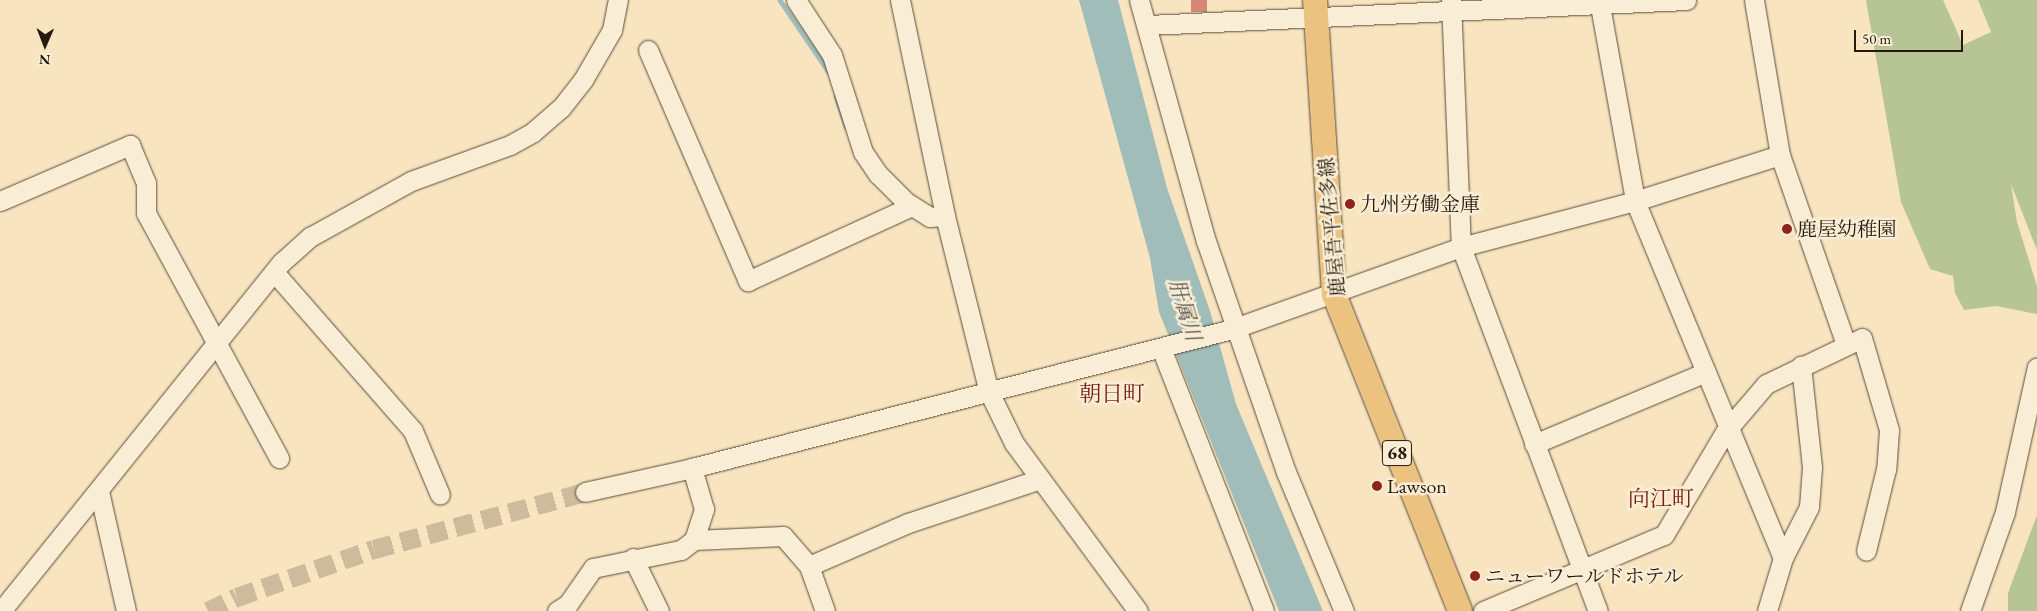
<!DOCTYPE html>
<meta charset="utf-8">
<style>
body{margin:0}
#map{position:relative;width:2037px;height:611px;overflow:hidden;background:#f8e4bf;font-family:"EB Garamond","Noto Serif JP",serif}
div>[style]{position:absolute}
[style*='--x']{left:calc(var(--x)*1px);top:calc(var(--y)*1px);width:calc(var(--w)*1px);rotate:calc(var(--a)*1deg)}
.green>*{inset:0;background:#b7c596}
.water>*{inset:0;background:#a0bdba}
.stream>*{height:4.5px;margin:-2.25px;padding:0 2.25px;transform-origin:2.25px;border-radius:2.25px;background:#a0bdba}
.building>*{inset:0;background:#d58778;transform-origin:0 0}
.minor-tunnel>*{height:19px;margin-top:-9.5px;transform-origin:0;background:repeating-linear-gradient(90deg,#cebb9c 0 19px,transparent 0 28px)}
.roads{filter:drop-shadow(0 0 1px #5a4c3a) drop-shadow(0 0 1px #5a4c3a)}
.minor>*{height:19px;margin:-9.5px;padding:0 9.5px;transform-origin:9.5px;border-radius:9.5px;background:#faedd5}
.major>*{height:24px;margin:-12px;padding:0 12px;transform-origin:12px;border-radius:12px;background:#ecc280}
.dots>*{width:14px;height:14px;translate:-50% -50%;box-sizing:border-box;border:2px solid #faedd5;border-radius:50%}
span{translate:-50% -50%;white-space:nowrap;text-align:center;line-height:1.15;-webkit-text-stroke:5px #faedd5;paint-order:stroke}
.shield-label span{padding:1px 4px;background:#faedd5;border:1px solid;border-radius:4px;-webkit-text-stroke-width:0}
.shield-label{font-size:19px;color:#26190e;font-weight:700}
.poi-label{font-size:20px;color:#26190e}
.left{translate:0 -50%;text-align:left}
.street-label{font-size:20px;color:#26190e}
.water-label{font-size:21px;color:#51524a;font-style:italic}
.quarter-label{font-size:22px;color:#7a1f14}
.north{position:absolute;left:20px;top:20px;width:50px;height:50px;-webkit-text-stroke:4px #faedd5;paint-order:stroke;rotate:181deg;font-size:14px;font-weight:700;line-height:20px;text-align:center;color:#26190e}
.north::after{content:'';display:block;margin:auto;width:18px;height:22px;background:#26190e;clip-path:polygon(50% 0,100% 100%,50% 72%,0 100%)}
.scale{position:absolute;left:1854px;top:30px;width:109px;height:22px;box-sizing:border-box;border:2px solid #26190e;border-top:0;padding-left:6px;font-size:15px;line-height:18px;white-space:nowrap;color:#26190e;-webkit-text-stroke:4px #faedd5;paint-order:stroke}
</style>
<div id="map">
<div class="green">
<i style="clip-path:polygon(1866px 0,1943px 0,1963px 45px,1991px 32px,1978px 0,2037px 0,2037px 250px,2011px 184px,2017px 222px,2037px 286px,2037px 314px,1996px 306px,1964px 310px,1955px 293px,1953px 276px,1930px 269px,1901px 202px)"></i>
<i style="clip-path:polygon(2037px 515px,2037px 611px,2008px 611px,2008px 593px)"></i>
</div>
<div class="water">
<i style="clip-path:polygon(1079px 0,1118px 0,1167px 188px,1210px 311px,1236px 404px,1323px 611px,1279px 611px,1188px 384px,1159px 312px,1150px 258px)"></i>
</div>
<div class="stream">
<i style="--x:780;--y:0;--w:87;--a:55.8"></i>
<i style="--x:836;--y:96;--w:32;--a:72"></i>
</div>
<div class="building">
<i style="left:1191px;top:0;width:16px;height:12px"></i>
</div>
<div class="minor-tunnel">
<i style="--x:208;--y:611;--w:32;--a:-26"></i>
<i style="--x:237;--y:597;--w:145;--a:-19.3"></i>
<i style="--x:374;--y:549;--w:219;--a:-15.1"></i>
</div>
<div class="roads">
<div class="minor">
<i style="--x:796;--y:0;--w:66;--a:56.8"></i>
<i style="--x:832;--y:55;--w:102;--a:72.3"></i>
<i style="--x:863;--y:152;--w:27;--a:56"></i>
<i style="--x:878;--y:174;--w:40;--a:45"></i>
<i style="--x:906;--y:202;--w:28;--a:32"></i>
<i style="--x:930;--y:217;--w:15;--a:-4"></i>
<i style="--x:900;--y:0;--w:221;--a:78.2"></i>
<i style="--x:945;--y:216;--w:181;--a:76"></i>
<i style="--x:989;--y:392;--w:57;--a:63.9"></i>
<i style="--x:1014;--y:443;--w:209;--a:53.6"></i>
<i style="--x:1139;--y:0;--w:250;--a:74.5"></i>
<i style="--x:1206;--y:241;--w:244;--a:70.9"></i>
<i style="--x:1286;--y:472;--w:151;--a:67.4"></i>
<i style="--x:1451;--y:0;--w:247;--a:87.7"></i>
<i style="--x:1461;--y:247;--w:389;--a:69.4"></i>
<i style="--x:1599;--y:0;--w:204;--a:79.8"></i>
<i style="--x:1635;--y:201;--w:386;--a:67.5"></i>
<i style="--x:1754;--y:0;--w:157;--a:80.5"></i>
<i style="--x:1780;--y:155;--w:201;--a:70.8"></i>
<i style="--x:1148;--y:25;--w:539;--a:-2.66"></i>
<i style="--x:648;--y:50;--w:252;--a:66.6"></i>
<i style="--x:748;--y:281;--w:180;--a:-24.6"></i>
<i style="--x:0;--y:201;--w:142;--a:-23.3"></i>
<i style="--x:130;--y:145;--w:41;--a:67.2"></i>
<i style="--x:146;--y:183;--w:30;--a:90"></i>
<i style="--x:146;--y:213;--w:279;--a:61.5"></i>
<i style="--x:274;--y:272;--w:211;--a:48.8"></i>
<i style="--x:413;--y:431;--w:69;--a:67.1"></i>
<i style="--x:1161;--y:348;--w:282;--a:68.6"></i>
<i style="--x:1534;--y:444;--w:186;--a:-22.7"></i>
<i style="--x:99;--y:491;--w:123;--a:77.3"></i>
<i style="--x:585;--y:492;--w:110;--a:-12.6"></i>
<i style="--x:692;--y:468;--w:558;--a:-14.43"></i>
<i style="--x:1232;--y:329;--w:243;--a:-19.7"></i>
<i style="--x:1461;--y:247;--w:180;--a:-14.8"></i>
<i style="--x:1635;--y:201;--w:152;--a:-17.6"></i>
<i style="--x:694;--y:540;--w:89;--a:-2.6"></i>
<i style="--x:783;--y:536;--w:40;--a:49"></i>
<i style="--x:809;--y:566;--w:48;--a:70.4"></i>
<i style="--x:633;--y:558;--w:59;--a:63.9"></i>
<i style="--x:809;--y:566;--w:108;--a:-23.5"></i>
<i style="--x:908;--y:523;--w:139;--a:-18.4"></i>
<i style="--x:1;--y:611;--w:448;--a:-51.2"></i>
<i style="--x:282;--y:262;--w:38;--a:-42"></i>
<i style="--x:310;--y:237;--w:115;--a:-29"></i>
<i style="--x:411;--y:181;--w:105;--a:-20"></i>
<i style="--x:510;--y:145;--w:26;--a:-29"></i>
<i style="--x:533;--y:132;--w:37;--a:-41"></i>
<i style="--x:561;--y:108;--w:36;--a:-52"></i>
<i style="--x:583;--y:80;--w:58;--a:-59.9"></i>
<i style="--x:612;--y:30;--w:31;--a:-79"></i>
<i style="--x:557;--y:611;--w:13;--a:-32"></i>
<i style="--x:568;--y:604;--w:44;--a:-55.2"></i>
<i style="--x:593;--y:568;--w:90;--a:-11.6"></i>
<i style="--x:681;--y:550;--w:16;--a:-38"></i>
<i style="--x:694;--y:540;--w:33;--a:-72"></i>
<i style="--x:704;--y:509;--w:43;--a:-106.3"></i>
<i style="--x:1483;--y:611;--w:196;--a:-22.8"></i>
<i style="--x:1664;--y:535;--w:120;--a:-59.4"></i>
<i style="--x:1725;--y:432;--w:63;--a:-49.5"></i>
<i style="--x:1766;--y:384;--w:106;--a:-25.6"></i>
<i style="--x:1862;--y:338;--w:96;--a:73.6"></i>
<i style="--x:1889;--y:430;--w:39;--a:94"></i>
<i style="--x:1886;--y:469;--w:84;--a:103.7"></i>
<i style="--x:1767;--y:611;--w:55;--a:-73.2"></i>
<i style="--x:1783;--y:558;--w:57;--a:-63"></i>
<i style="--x:1809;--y:507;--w:40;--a:-85.7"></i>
<i style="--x:1812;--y:467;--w:102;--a:-96.2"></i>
<i style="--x:1970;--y:611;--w:105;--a:-70.5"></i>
<i style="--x:2005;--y:512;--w:148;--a:-77.6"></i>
</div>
<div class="major">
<i style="--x:1315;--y:0;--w:295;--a:86.3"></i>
<i style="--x:1334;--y:294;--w:341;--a:68.3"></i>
</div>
</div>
<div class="dots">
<i style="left:1350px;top:204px;background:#8f2418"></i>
<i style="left:1787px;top:229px;background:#8f2418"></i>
<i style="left:1377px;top:486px;background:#8f2418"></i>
<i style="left:1475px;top:576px;background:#8f2418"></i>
</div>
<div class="shield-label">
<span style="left:1397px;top:453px">68</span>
</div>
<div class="poi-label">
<span class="left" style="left:1360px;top:204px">九州労働金庫</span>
<span class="left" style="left:1797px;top:229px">鹿屋幼稚園</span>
<span class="left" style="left:1387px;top:486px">Lawson</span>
<span class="left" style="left:1485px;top:576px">ニューワールドホテル</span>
</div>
<div class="street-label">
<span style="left:1332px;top:227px;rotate:-95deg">鹿屋吾平佐多線</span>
</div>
<div class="water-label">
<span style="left:1185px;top:310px;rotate:73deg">肝属川</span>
</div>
<div class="quarter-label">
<span style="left:1112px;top:394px">朝日町</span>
<span style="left:1661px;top:499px">向江町</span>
</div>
<div class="north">N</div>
<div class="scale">50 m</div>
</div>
